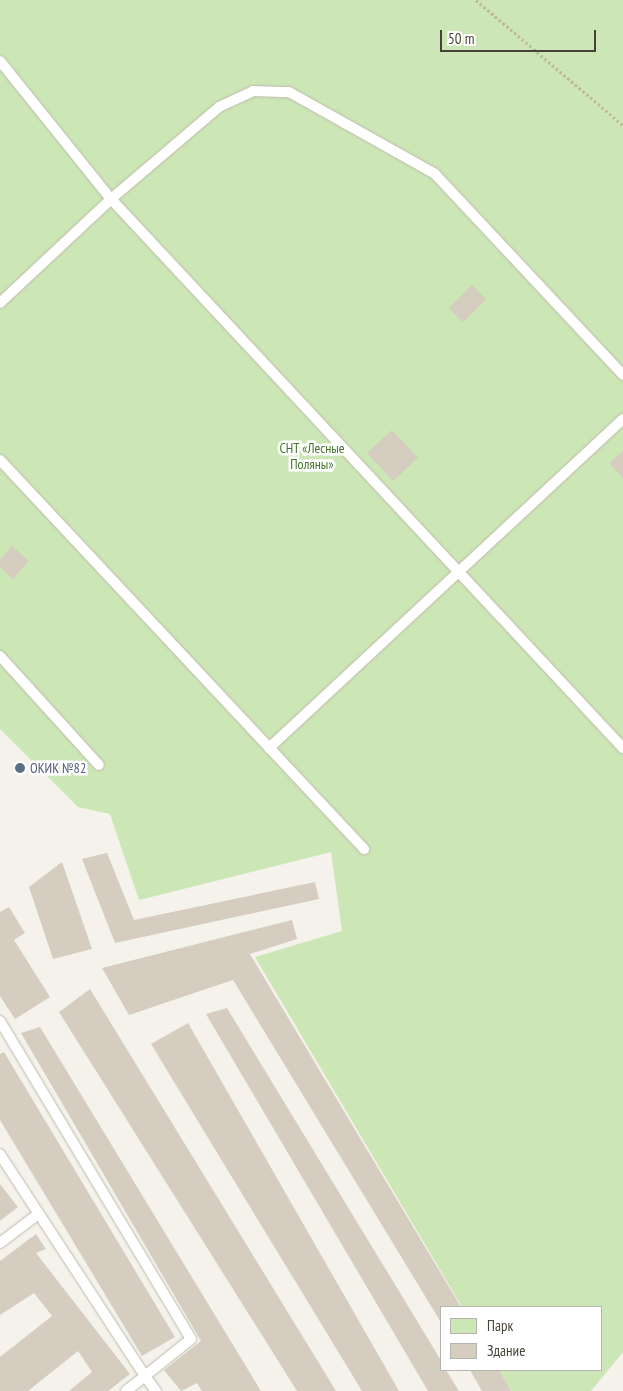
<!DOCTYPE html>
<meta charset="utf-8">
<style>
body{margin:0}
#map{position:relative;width:623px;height:1391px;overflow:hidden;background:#f4f2ea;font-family:"PT Sans Narrow",sans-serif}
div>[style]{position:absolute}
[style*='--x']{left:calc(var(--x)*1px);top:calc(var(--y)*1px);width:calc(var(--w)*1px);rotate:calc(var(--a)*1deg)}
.green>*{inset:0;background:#cce6b5}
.building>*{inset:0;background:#d5cec0;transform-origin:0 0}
.path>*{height:3px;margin-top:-1.5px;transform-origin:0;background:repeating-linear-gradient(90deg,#c0b79f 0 2.5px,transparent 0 5px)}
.roads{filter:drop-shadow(0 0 1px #bfbaad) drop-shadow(0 0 1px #bfbaad)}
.lane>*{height:10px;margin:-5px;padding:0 5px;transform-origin:5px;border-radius:5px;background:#fff}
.dots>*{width:14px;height:14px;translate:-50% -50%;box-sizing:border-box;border:2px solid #fff;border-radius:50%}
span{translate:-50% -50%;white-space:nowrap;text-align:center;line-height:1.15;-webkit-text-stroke:5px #fff;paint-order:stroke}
.park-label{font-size:14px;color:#44772e}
.service-label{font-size:14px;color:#4e5e75}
.left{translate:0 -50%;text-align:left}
.legend{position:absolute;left:440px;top:1306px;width:162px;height:65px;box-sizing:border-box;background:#fff;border:1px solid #b6b4af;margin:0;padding:6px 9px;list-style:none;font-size:15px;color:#484338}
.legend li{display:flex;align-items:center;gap:10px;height:25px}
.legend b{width:25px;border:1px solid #b6b4af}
.scale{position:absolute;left:440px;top:30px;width:156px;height:22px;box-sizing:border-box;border:2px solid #484338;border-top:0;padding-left:6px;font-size:15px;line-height:18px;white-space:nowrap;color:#484338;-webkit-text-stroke:4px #fff;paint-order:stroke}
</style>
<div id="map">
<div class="green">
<i style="clip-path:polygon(0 0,623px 0,623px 1352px,591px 1391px,511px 1391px,499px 1370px,602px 1370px,602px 1307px,462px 1307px,255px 957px,342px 931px,331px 852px,139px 900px,110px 814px,78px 807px,0 729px)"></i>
</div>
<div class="building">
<i style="left:472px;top:285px;width:20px;height:33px;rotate:45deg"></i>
<i style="left:392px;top:430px;width:38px;height:34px;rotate:47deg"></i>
<i style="clip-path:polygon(623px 451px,623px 478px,609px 463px)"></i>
<i style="clip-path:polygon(12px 546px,29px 561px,13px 579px,0 567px,0 560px)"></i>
<i style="clip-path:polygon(107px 853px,134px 920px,315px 882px,319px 899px,115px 943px,82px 859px)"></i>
<i style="clip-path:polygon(62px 862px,92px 949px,53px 959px,29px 887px)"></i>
<i style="clip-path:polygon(9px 907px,25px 933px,14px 940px,50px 997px,15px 1019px,0 996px,0 912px)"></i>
<i style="clip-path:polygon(292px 920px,297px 939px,250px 954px,461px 1307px,442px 1307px,442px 1324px,233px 980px,129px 1015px,102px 968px)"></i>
<i style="clip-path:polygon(90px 989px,336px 1391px,297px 1391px,59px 1012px)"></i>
<i style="clip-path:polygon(227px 1008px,442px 1362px,442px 1370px,446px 1370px,459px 1391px,428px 1391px,206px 1014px)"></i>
<i style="clip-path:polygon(188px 1023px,399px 1391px,362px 1391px,151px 1044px)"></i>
<i style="clip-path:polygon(40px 1027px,261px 1391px,202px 1391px,197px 1383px,181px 1391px,164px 1370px,201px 1341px,21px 1033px)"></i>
<i style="clip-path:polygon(4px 1052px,175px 1337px,142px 1356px,0 1120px,0 1054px)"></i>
<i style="clip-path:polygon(0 1184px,18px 1207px,0 1221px)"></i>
<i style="clip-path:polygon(36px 1234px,46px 1249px,36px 1253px,130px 1374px,108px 1391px,69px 1391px,92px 1372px,78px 1351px,28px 1391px,0 1391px,0 1357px,52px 1316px,34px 1293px,0 1315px,0 1261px)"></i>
<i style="clip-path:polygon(470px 1370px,499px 1370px,511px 1391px,482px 1391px)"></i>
</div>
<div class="path">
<i style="--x:476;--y:0;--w:193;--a:40.4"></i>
</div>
<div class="roads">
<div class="lane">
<i style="--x:0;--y:61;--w:177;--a:51.2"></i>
<i style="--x:111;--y:199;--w:751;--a:47"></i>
<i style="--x:0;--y:303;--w:152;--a:-43.1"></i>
<i style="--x:111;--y:199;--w:142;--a:-40.4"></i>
<i style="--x:219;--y:107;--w:38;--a:-25"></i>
<i style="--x:253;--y:91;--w:36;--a:2"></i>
<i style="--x:289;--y:92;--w:167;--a:29.3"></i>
<i style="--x:435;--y:174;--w:275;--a:46.9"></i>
<i style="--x:0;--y:460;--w:533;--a:46.9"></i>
<i style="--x:0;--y:656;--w:147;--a:47.8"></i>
<i style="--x:269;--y:748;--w:483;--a:-42.9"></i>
<i style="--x:0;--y:1021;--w:371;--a:59"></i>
<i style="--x:191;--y:1339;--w:59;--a:141.2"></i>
<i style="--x:145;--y:1376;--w:265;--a:-123.2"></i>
<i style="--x:0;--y:1243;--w:48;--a:-37.3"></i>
<i style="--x:126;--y:1391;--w:24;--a:-38"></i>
<i style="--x:145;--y:1376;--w:19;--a:54"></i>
</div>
</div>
<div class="dots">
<i style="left:20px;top:768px;background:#5c6f8a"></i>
</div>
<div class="park-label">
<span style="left:312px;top:456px">СНТ «Лесные<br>Поляны»</span>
</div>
<div class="service-label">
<span class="left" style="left:30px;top:768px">ОКИК №82</span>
</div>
<ul class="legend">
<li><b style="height:14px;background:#cce6b5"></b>Парк</li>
<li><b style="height:14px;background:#d5cec0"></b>Здание</li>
</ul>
<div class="scale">50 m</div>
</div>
